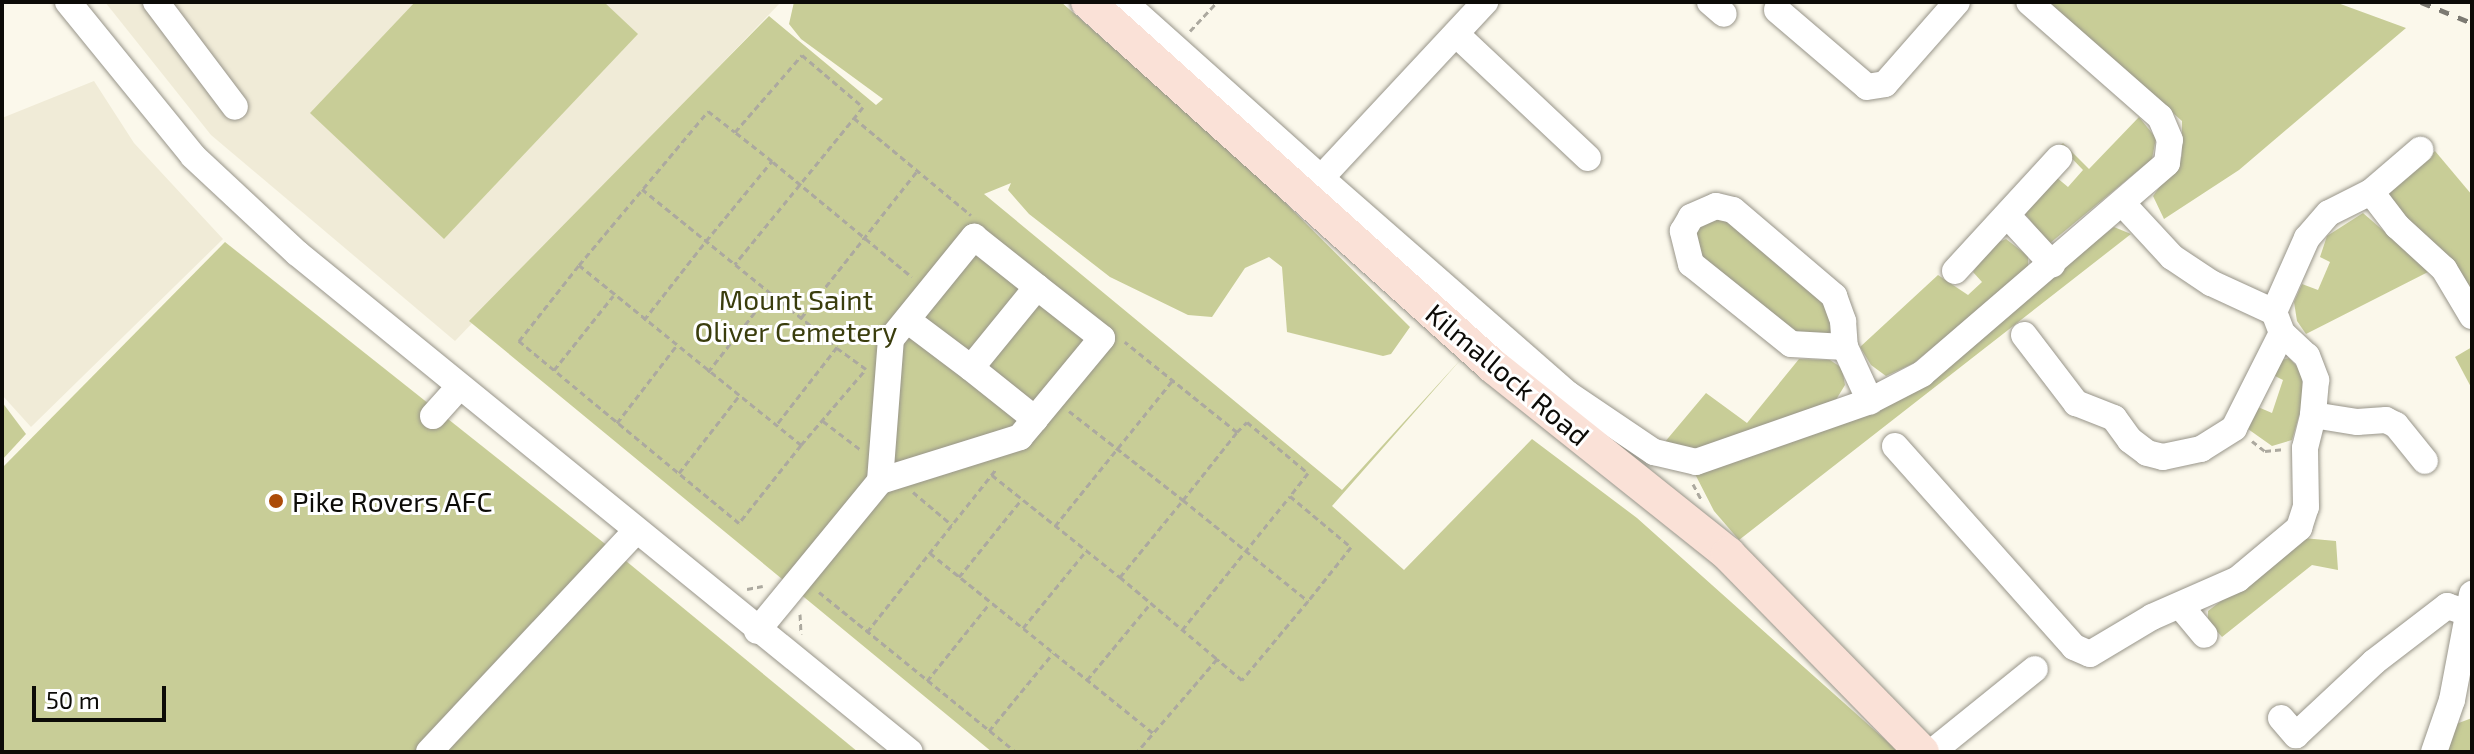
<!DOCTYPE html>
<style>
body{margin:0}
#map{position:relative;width:2474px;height:754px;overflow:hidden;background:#fbf8eb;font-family:"Exo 2",sans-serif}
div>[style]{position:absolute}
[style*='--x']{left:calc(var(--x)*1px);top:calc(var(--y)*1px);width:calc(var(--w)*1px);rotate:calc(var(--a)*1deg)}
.built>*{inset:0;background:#f0ebd7}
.green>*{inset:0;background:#c8cd97}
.path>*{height:3px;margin-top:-1.5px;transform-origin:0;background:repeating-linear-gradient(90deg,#aca99f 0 6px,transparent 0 10px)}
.roads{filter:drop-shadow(0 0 2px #98958a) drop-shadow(0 0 2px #98958a)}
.minor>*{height:26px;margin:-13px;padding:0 13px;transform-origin:13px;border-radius:13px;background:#fff}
.major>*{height:34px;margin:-17px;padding:0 17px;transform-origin:17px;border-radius:17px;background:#fae1d7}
.rail>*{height:5px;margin-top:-2.5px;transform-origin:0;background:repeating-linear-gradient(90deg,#7c7a72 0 10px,transparent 0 20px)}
.dots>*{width:22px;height:22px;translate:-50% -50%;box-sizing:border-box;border:4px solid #fff;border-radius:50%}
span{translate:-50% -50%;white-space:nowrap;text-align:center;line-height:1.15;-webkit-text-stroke:6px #fff;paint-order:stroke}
.park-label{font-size:28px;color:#3a3d0d}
.street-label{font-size:28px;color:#0c0b07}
.poi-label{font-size:28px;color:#0c0b07}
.left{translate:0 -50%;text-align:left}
.frame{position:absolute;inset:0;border:4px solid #0c0b07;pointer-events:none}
.scale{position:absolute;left:32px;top:686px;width:134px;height:36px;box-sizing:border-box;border:4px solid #0c0b07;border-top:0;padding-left:10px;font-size:24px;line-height:28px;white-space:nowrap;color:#0c0b07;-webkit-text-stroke:6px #fff;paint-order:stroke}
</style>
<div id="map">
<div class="built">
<i style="clip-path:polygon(105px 2px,781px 2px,455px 341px,211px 135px)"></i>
<i style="clip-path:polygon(94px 81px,134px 143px,223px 239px,31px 427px,2px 395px,2px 118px)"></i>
</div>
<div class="green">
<i style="clip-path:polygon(415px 2px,604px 2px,638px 34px,444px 239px,310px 113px)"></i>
<i style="clip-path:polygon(794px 2px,1061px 2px,1244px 162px,1410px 327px,1391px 354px,1383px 356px,1287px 332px,1282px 267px,1269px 257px,1245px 268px,1212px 317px,1188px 315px,1110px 277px,1029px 214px,1008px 190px,1011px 183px,984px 194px,1342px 490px,1463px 357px,1332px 506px,1404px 570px,1532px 439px,1637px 518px,1899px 752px,992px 752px,469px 321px,769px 16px,876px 105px,883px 99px,801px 39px,789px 24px)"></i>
<i style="clip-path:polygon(2048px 2px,2335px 2px,2406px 28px,2239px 170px,2164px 219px,2153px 196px,2182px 156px,2182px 121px)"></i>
<i style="clip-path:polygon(2139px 117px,2156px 138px,2152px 159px,2049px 244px,2023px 211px,2056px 177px,2068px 187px,2083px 170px,2060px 146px,2063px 143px,2089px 169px)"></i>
<i style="clip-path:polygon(2435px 151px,2472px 195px,2472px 303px,2387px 198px,2390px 187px)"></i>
<i style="clip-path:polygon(2363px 213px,2430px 271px,2306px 334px,2297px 321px,2294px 302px,2302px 284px,2318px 290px,2330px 262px,2320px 257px,2327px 236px)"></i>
<i style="clip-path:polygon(1726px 215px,1830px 304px,1831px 332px,1810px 339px,1792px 336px,1702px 259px,1693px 235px,1698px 225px)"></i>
<i style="clip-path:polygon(2114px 227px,2131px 234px,1739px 540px,1714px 511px,1694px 472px,1881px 408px)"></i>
<i style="clip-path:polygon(2006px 239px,2028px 256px,2028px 269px,1914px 363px,1886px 376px,1871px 365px,1860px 347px,1938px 275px,1968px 295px,1982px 282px,1973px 272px,1992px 245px)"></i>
<i style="clip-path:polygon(225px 242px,609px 547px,858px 752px,2px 752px,2px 468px)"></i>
<i style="clip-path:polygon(2472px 347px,2472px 389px,2455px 357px)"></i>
<i style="clip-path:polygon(2289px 358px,2301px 371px,2304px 398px,2292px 440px,2272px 446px,2248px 429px,2258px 407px,2272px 413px,2283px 380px,2271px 374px,2278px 361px)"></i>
<i style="clip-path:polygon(1799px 359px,1830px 360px,1842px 368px,1845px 385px,1834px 403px,1688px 451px,1664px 443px,1706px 393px,1747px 423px)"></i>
<i style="clip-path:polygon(2px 402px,26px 434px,2px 460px)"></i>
<i style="clip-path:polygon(2303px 538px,2336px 541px,2338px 570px,2312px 565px,2222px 637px,2208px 621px,2208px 611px)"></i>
<i style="clip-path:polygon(2472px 718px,2472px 752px,2445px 752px,2456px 724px)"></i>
</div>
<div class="path">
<i style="--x:1190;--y:31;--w:40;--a:-47"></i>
<i style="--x:854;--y:118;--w:152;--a:39.7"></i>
<i style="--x:773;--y:162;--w:180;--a:39.6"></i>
<i style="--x:642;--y:189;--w:251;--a:39"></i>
<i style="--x:837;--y:347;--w:98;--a:127.9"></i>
<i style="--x:706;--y:241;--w:104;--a:-50.5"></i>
<i style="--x:772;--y:161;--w:47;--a:-141.9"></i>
<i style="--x:735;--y:132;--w:102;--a:-49"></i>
<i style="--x:802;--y:55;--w:80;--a:40.4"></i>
<i style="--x:863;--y:107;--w:203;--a:129.2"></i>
<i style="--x:579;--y:265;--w:286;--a:39"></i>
<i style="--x:801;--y:445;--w:100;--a:128.5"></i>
<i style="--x:739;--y:523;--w:286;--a:-140.4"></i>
<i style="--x:519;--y:341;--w:97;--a:-51.7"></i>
<i style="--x:579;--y:265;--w:201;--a:-50"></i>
<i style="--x:708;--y:111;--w:34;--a:38"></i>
<i style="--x:801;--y:318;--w:187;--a:-51.7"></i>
<i style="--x:644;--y:320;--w:100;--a:-51.9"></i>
<i style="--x:554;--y:370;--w:95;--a:-51.4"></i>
<i style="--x:708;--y:372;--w:100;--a:-51.9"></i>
<i style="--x:1069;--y:411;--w:145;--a:38"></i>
<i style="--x:1183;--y:500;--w:87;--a:-51.5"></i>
<i style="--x:1237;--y:432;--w:144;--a:-141.2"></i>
<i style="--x:823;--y:421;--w:48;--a:37.3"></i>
<i style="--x:617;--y:423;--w:97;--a:-52.5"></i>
<i style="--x:1237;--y:432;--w:14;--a:-45"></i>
<i style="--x:1247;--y:422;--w:80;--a:39.9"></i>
<i style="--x:1308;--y:473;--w:29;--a:128"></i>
<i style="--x:1290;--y:496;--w:80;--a:39.9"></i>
<i style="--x:1351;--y:547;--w:69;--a:128.5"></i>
<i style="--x:2252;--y:441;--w:16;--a:38"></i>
<i style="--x:2265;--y:451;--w:20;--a:-6"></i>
<i style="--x:801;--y:445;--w:100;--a:-49.5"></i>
<i style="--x:866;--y:369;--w:36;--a:-144"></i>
<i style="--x:679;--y:473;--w:98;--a:-52.1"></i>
<i style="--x:992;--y:475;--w:164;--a:38.6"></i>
<i style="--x:1120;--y:577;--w:99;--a:-50.7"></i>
<i style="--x:1183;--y:500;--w:161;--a:38.9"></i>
<i style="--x:1308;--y:601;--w:103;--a:129.9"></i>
<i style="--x:1242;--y:680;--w:33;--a:-140"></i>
<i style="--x:1217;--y:659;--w:123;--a:130.7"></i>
<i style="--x:1693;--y:484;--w:17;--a:62"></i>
<i style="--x:913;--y:492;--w:51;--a:40.2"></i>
<i style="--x:1055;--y:526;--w:188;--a:-51.1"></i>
<i style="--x:930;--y:553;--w:287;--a:38.9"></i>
<i style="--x:959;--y:577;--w:100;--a:-51.1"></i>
<i style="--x:1120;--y:577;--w:127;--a:40.2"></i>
<i style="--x:747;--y:589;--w:16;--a:-11"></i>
<i style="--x:819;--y:592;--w:254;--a:39.1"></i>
<i style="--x:800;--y:614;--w:20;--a:87"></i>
<i style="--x:1023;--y:628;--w:99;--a:-50.7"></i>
<i style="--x:1182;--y:630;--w:172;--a:-51.1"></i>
<i style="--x:867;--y:632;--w:208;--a:-51.6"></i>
<i style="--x:1087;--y:680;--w:100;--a:-50.3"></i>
<i style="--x:927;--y:681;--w:100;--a:-51.1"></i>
<i style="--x:989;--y:731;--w:101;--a:-50.6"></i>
</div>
<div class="roads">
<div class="minor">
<i style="--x:68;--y:2;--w:198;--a:50.9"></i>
<i style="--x:193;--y:156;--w:142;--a:43"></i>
<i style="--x:297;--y:253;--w:790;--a:39.15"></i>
<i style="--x:156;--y:2;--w:131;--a:53"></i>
<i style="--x:1124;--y:2;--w:264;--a:41.8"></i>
<i style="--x:1321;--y:178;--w:241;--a:-47"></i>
<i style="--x:1710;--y:2;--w:18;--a:41"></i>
<i style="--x:1777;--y:10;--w:118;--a:40.5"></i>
<i style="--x:1867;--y:87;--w:18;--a:-9"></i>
<i style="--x:1885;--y:84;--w:109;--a:-48.7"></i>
<i style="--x:1456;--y:34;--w:181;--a:43.2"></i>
<i style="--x:1321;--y:178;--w:328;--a:41.2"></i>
<i style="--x:1568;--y:394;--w:104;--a:34"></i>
<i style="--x:1654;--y:452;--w:43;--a:13.4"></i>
<i style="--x:1696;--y:462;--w:184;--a:-19.3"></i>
<i style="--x:1870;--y:401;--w:59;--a:-27.4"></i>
<i style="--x:1922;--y:374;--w:323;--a:-40.7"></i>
<i style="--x:2167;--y:163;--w:23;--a:-83"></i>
<i style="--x:2170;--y:140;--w:25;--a:-113"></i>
<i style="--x:2160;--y:117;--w:174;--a:-138.7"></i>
<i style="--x:2371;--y:192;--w:43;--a:52.6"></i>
<i style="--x:2397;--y:226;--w:64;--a:42.5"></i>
<i style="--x:2444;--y:269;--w:55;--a:59.2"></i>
<i style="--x:2123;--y:204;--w:72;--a:47.2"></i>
<i style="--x:2172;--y:257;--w:47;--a:33.7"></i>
<i style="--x:2211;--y:283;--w:69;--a:24.7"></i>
<i style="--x:2274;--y:312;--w:22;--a:69"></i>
<i style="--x:2282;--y:333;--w:34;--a:43"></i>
<i style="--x:2307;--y:356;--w:26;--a:69"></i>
<i style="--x:2316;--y:380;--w:35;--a:95"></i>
<i style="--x:2313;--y:415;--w:45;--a:9"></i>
<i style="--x:2357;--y:422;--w:29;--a:-4"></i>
<i style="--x:2386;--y:420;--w:11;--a:27"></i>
<i style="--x:2396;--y:425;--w:46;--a:51.1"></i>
<i style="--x:2007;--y:215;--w:67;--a:47.4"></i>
<i style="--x:1955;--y:271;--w:154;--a:-47.4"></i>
<i style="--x:2274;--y:312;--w:81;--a:-66"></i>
<i style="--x:2307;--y:238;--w:33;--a:-49"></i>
<i style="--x:2329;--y:213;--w:47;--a:-26.6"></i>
<i style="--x:2371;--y:192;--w:65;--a:-40.6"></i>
<i style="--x:2024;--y:335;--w:86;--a:52.6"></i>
<i style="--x:2076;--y:403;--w:41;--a:21.5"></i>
<i style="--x:2114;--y:418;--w:27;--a:54"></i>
<i style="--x:2130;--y:440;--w:21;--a:37"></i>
<i style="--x:2147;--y:453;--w:16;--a:14"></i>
<i style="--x:2163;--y:457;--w:39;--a:-12"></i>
<i style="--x:2201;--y:449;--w:39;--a:-32"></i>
<i style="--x:2234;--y:428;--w:106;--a:-63.2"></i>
<i style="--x:1845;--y:347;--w:54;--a:-176.8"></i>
<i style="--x:1791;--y:344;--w:128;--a:-141.3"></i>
<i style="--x:1691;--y:264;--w:34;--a:-104"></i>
<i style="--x:1683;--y:231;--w:16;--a:-60"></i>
<i style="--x:1691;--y:217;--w:27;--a:-24"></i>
<i style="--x:1716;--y:206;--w:17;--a:13"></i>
<i style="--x:1733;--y:210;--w:133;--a:40.4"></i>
<i style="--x:1834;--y:296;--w:27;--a:70"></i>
<i style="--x:1843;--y:321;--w:26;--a:86"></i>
<i style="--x:1845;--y:347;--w:60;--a:65.2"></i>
<i style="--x:971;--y:368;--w:82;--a:38.6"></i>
<i style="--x:1035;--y:419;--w:105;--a:-50.4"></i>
<i style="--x:1102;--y:338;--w:83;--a:-141.9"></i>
<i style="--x:433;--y:416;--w:39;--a:-48"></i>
<i style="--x:1895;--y:446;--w:269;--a:48.3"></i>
<i style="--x:2074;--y:647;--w:17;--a:24"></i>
<i style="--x:2090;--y:654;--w:72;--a:-30.8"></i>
<i style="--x:2152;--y:617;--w:94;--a:-23.8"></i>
<i style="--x:2238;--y:579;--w:80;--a:-39.9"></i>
<i style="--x:2299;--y:528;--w:22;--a:-72"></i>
<i style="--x:2306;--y:507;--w:59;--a:-91"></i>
<i style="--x:2305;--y:448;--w:34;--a:-76"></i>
<i style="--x:880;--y:481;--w:142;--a:-85.6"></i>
<i style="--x:891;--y:339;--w:132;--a:-50.9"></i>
<i style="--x:974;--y:237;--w:80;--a:38.4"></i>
<i style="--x:1037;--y:287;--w:104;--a:129.2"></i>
<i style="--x:971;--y:368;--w:80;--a:-143.1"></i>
<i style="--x:2182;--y:608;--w:35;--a:50"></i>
<i style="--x:757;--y:631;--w:194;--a:-50.6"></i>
<i style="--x:880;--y:481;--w:147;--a:-17.4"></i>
<i style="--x:1020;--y:437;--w:23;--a:-50"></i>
<i style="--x:2281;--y:718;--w:23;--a:49"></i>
<i style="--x:2296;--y:735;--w:107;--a:-43.1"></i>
<i style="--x:2374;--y:662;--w:92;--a:-37.5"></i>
<i style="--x:2447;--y:606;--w:19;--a:18"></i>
<i style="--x:429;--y:752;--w:303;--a:-46.9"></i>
<i style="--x:1932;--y:752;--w:132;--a:-38.9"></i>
<i style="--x:2434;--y:752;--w:55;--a:-70.9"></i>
<i style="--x:2452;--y:700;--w:108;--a:-79.3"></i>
</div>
<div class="major">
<i style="--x:1088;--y:2;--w:546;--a:41.96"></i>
<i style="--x:1494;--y:367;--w:300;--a:38.6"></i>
<i style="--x:1728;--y:554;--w:277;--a:45.6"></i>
</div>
</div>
<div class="rail">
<i style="--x:2421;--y:2;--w:55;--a:22.4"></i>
</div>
<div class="dots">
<i style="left:276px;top:501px;background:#ac4b08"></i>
</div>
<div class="park-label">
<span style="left:796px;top:315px">Mount Saint<br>Oliver Cemetery</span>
</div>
<div class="street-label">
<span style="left:1508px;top:374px;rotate:40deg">Kilmallock Road</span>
</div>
<div class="poi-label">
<span class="left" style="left:292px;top:501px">Pike Rovers AFC</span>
</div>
<div class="frame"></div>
<div class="scale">50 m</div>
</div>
